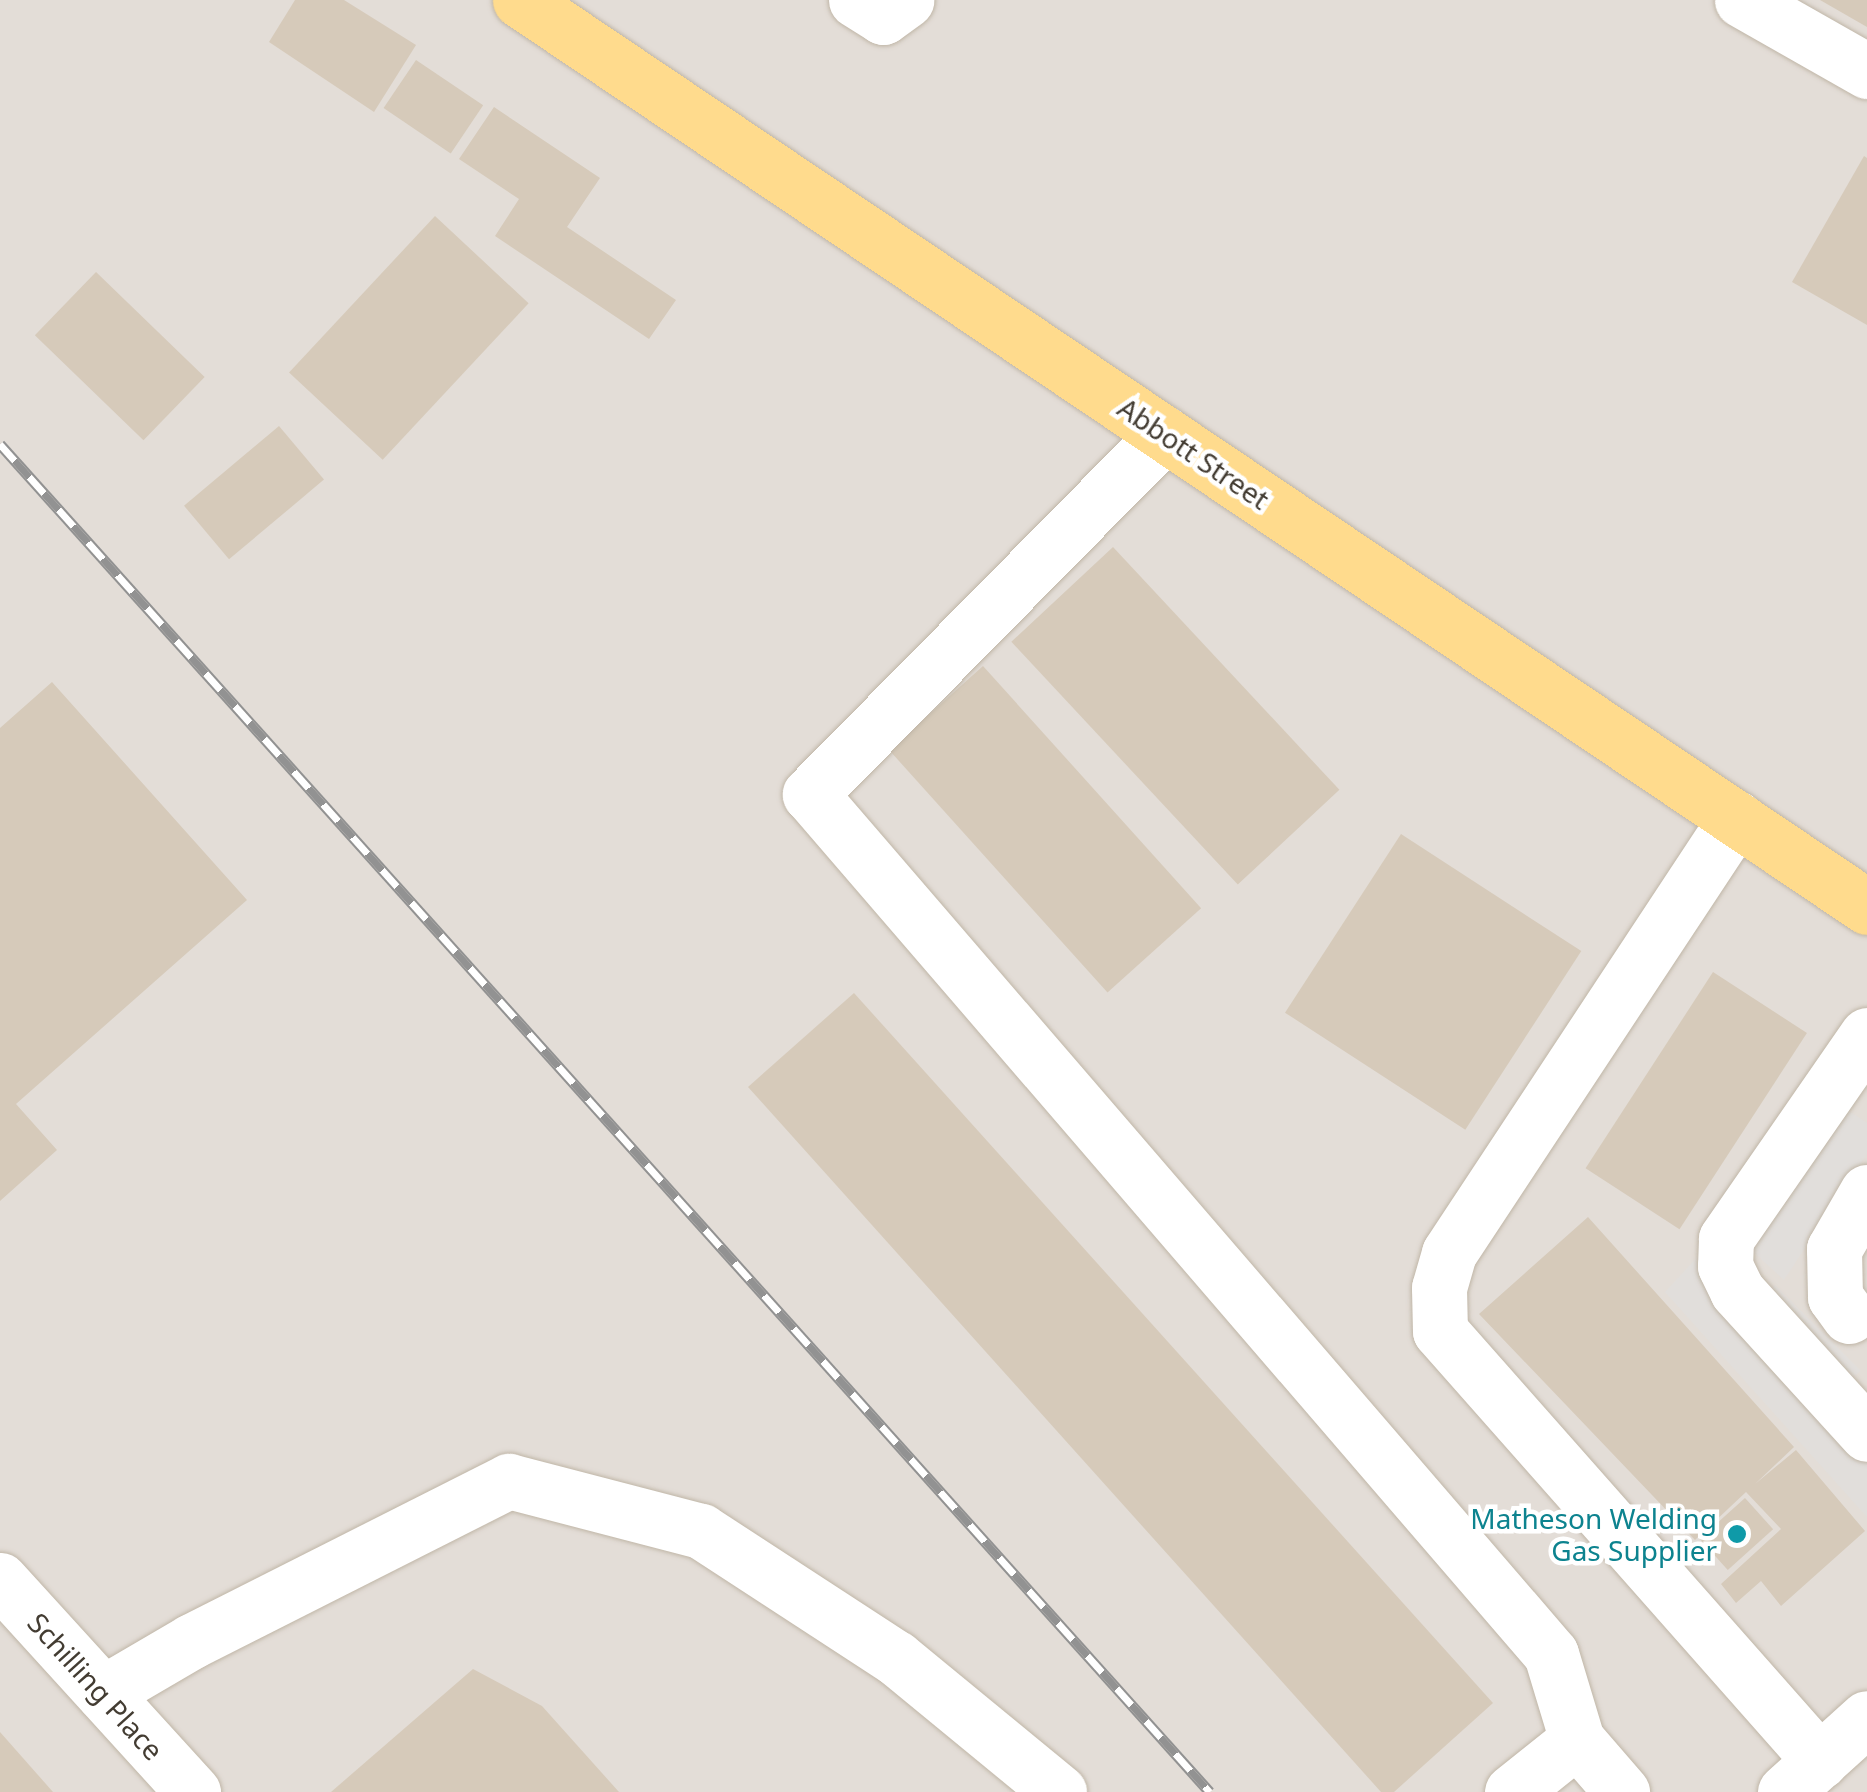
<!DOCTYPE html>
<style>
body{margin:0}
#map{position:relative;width:1867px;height:1792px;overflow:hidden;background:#f1ece2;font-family:"Noto Sans",sans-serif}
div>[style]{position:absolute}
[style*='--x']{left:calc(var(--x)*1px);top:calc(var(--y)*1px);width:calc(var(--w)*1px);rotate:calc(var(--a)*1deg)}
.industrial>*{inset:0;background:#e3ddd7;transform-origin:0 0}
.parking>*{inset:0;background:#e1dedb;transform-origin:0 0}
.building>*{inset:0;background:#d6caba;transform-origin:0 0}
.roads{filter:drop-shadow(0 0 2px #c0b6a7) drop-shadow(0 0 2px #c0b6a7)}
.minor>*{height:55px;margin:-27.5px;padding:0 27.5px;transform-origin:27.5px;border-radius:27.5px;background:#fff}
.major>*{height:55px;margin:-27.5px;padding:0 27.5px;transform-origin:27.5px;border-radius:27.5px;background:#ffdb8d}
.rail>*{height:11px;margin-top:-5.5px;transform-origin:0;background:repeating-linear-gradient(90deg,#fff 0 22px,#929292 0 44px);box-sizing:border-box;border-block:2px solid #929292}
.dots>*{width:28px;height:28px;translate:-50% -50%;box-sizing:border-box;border:5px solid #fff;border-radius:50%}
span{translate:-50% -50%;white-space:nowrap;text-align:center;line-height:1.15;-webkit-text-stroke:9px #fff;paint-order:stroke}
.street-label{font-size:28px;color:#433c32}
.culture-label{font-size:28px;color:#0d838f}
.right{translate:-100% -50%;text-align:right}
</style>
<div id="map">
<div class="industrial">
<i style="left:0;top:0;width:1867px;height:1792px"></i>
</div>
<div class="parking">
<i style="clip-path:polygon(1843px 1107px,1867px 1123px,1867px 1154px,1784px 1280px,1749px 1248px)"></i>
<i style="clip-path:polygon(1700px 1254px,1867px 1440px,1867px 1517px,1665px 1292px)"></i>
<i style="left:1775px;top:1285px;width:121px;height:19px;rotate:45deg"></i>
</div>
<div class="building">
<i style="clip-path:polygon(295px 0,344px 0,416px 45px,374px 112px,269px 42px)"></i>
<i style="clip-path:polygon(1820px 0,1867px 0,1867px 27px)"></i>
<i style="left:416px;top:60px;width:81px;height:58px;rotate:34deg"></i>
<i style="clip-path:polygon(494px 107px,600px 178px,567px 227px,676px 300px,649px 339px,495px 236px,519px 199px,459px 159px)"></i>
<i style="clip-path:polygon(1864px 156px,1867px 158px,1867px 325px,1792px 282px)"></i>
<i style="left:435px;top:216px;width:128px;height:214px;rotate:43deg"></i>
<i style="left:96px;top:272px;width:151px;height:88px;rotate:44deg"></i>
<i style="left:279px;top:426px;width:70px;height:124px;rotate:50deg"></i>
<i style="left:1113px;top:547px;width:332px;height:139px;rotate:47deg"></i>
<i style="left:983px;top:666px;width:326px;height:126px;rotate:48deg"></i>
<i style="clip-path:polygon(52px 682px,247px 900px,16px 1104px,57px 1150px,0 1201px,0 728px)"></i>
<i style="left:1401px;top:834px;width:215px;height:213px;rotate:33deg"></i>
<i style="left:1713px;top:972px;width:112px;height:234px;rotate:33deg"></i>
<i style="clip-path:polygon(854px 993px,1493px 1703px,1394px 1792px,1381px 1792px,748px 1087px)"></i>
<i style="clip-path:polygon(1588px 1217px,1794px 1447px,1755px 1484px,1796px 1450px,1865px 1531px,1781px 1606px,1761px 1581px,1736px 1603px,1721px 1584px,1781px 1529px,1746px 1492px,1695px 1540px,1479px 1314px)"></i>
<i style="left:1745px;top:1498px;width:42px;height:61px;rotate:48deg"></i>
<i style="clip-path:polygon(473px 1669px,542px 1706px,619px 1792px,331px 1792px)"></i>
<i style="clip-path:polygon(0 1732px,53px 1792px,0 1792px)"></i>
</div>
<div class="roads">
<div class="minor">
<i style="--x:856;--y:0;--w:32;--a:32"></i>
<i style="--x:883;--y:17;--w:29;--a:-36"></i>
<i style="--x:1742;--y:0;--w:144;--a:29.6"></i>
<i style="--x:1165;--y:434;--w:506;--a:134.6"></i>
<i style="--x:810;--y:794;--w:1135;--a:49.25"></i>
<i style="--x:1551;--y:1654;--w:90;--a:73.2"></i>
<i style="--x:1736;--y:818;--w:521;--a:123.42"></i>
<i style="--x:1449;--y:1253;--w:36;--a:106"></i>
<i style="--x:1439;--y:1288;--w:43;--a:88.7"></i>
<i style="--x:1440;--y:1331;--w:574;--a:48.53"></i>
<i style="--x:1867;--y:1035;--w:248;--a:124.7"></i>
<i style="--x:1726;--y:1239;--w:27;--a:92"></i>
<i style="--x:1725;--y:1266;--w:28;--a:64"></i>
<i style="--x:1737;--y:1291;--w:193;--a:47.7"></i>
<i style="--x:1849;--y:1316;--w:24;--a:-126"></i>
<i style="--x:1835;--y:1297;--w:48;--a:-91.2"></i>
<i style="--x:1834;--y:1249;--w:66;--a:-59.9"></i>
<i style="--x:0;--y:1580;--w:287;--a:47.7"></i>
<i style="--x:103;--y:1693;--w:103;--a:-30.3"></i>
<i style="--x:192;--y:1641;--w:355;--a:-26.8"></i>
<i style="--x:509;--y:1481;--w:198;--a:14.6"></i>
<i style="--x:701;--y:1531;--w:233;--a:33.1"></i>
<i style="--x:896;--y:1658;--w:211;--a:39.4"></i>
<i style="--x:1512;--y:1792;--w:83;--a:-38.7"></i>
<i style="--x:1577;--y:1740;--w:69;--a:49.1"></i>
<i style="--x:1785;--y:1792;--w:110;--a:-42.1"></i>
</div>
<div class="major">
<i style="--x:520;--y:0;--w:1624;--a:33.95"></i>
</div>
</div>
<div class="rail">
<i style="--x:0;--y:444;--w:1811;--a:48.09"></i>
</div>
<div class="dots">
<i style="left:1737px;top:1534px;background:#0f9aa8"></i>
</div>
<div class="street-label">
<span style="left:1194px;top:453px;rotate:34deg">Abbott Street</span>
<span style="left:96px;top:1686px;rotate:48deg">Schilling Place</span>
</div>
<div class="culture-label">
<span class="right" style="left:1717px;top:1534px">Matheson Welding<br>Gas Supplier</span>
</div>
</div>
